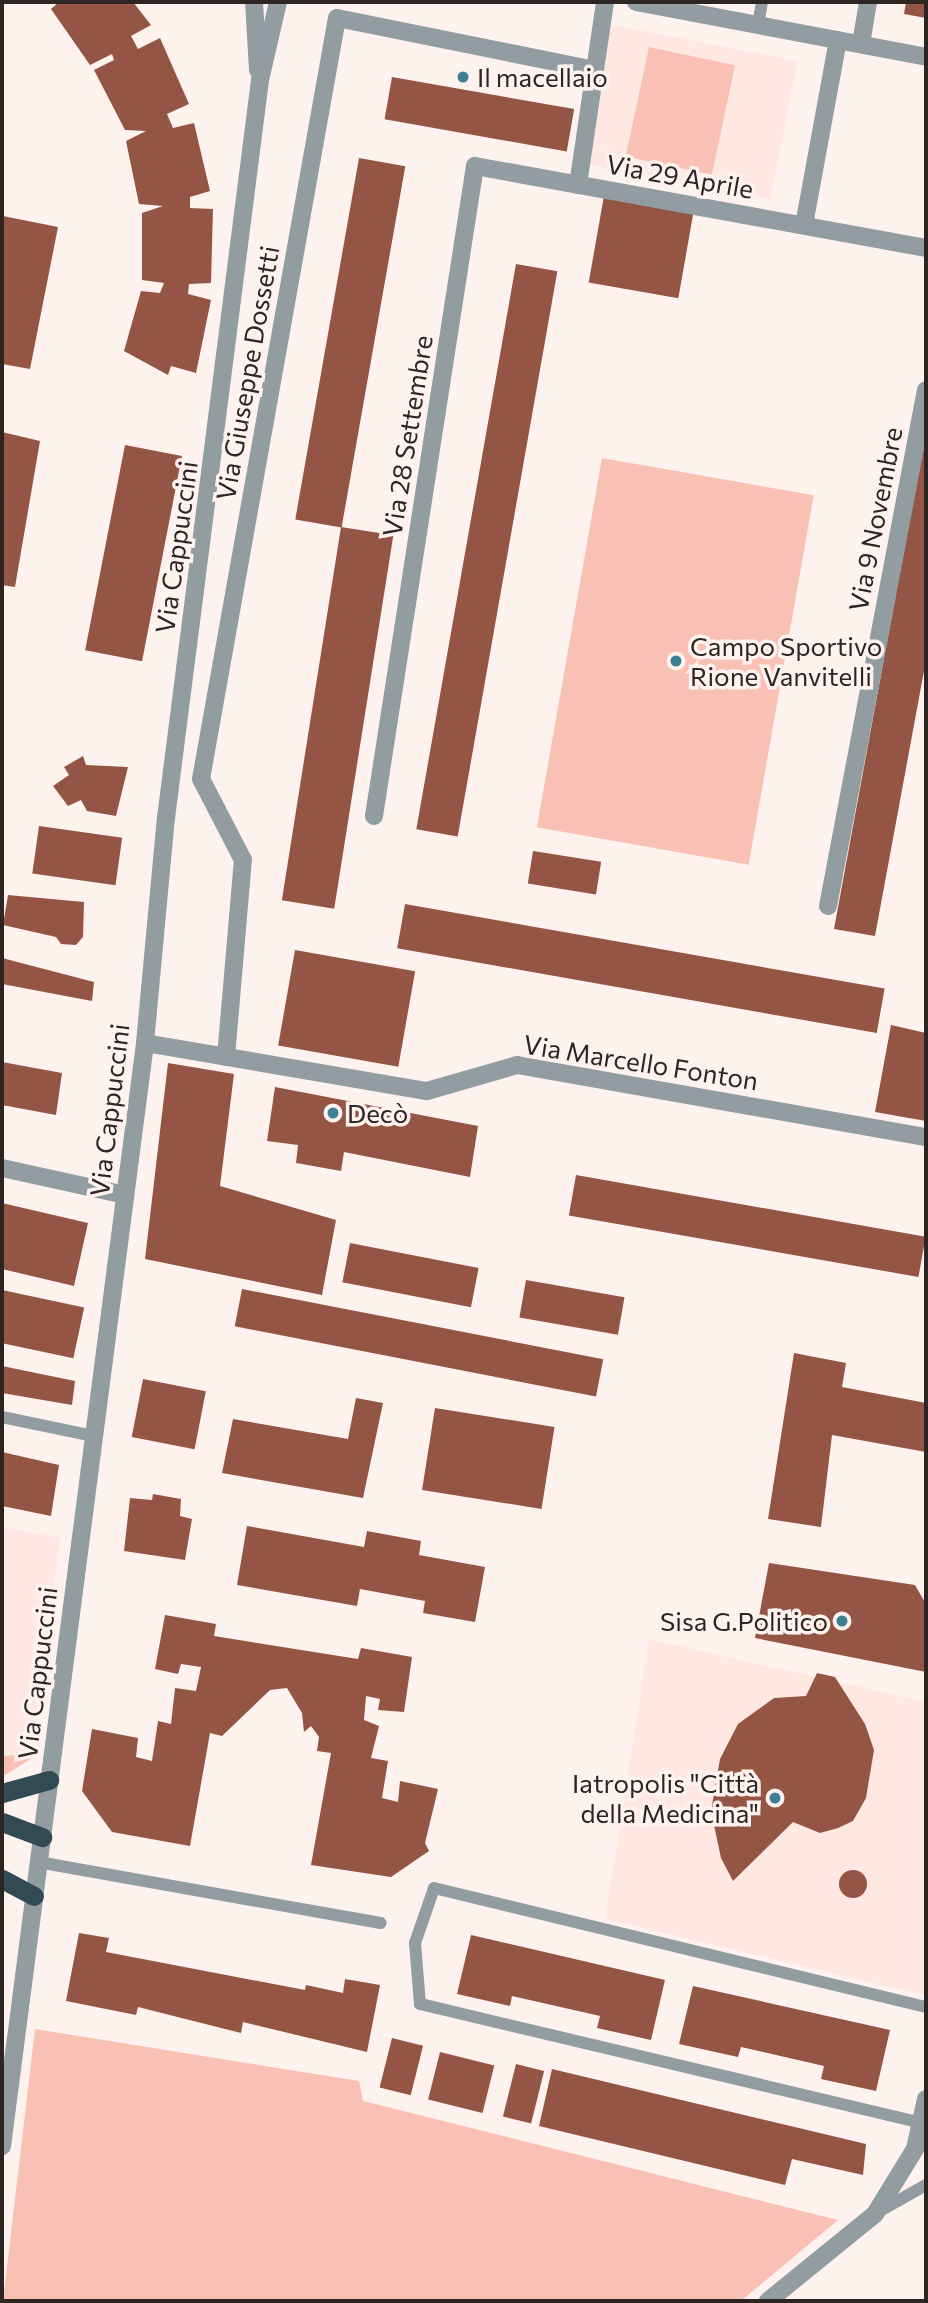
<!DOCTYPE html>
<meta charset="utf-8">
<style>
body{margin:0}
#map{position:relative;width:928px;height:2303px;overflow:hidden;background:#fef2ef;font-family:Commissioner,sans-serif}
div>[style]{position:absolute}
[style*='--x']{left:calc(var(--x)*1px);top:calc(var(--y)*1px);width:calc(var(--w)*1px);rotate:calc(var(--a)*1deg)}
.built>*{inset:0;background:#ffe8e2;transform-origin:0 0}
.green>*{inset:0;background:#f8c1b3;transform-origin:0 0}
.building>*{inset:0;background:#955544;transform-origin:0 0}
.round{border-radius:50%}
.service>*{height:12px;margin:-6px;padding:0 6px;transform-origin:6px;border-radius:6px;background:#919da1}
.minor>*{height:18px;margin:-9px;padding:0 9px;transform-origin:9px;border-radius:9px;background:#919da1}
.tertiary>*{height:18px;margin:-9px;padding:0 9px;transform-origin:9px;border-radius:9px;background:#919da1}
.trunk>*{height:19px;margin:-9.5px;padding:0 9.5px;transform-origin:9.5px;border-radius:9.5px;background:#324a51}
.dots>*{width:19px;height:19px;translate:-50% -50%;box-sizing:border-box;border:4px solid #fef2ef;border-radius:50%}
span{translate:-50% -50%;white-space:nowrap;text-align:center;line-height:1.15;-webkit-text-stroke:7px #fef2ef;paint-order:stroke}
.poi-label{font-size:26px;color:#2e2421}
.left{translate:0 -50%;text-align:left}
.right{translate:-100% -50%;text-align:right}
.street-label{font-size:26px;color:#2e2421}
.frame{position:absolute;inset:0;border:4px solid #2e2421;pointer-events:none}
</style>
<div id="map">
<div class="built">
<i style="left:602px;top:23px;width:199px;height:141px;rotate:11deg"></i>
<i style="clip-path:polygon(2px 1527px,60px 1538px,32px 1758px,2px 1753px)"></i>
<i style="clip-path:polygon(649px 1639px,926px 1702px,924px 1995px,605px 1919px)"></i>
</div>
<div class="green">
<i style="left:649px;top:47px;width:88px;height:112px;rotate:12deg"></i>
<i style="left:602px;top:458px;width:215px;height:375px;rotate:10deg"></i>
<i style="clip-path:polygon(2px 1756px,11px 1755px,32px 1758px,2px 1777px)"></i>
<i style="clip-path:polygon(35px 2029px,359px 2081px,363px 2101px,838px 2220px,741px 2301px,3px 2301px)"></i>
</div>
<div class="building">
<i style="clip-path:polygon(59px 2px,133px 2px,151px 25px,131px 36px,138px 49px,160px 38px,189px 104px,167px 114px,173px 128px,194px 123px,210px 191px,190px 197px,190px 208px,213px 209px,211px 283px,189px 284px,188px 294px,211px 300px,196px 373px,171px 366px,168px 375px,124px 351px,141px 291px,160px 293px,164px 283px,142px 280px,142px 213px,163px 206px,139px 204px,126px 141px,146px 131px,125px 130px,94px 70px,114px 60px,112px 54px,90px 65px,51px 9px)"></i>
<i style="clip-path:polygon(906px 2px,926px 2px,926px 18px,904px 14px)"></i>
<i style="left:392px;top:77px;width:185px;height:43px;rotate:10deg"></i>
<i style="left:359px;top:158px;width:47px;height:367px;rotate:10deg"></i>
<i style="left:605px;top:190px;width:91px;height:94px;rotate:10deg"></i>
<i style="clip-path:polygon(3px 216px,58px 227px,30px 369px,2px 364px)"></i>
<i style="left:516px;top:264px;width:42px;height:574px;rotate:10deg"></i>
<i style="clip-path:polygon(2px 432px,40px 441px,15px 587px,2px 585px)"></i>
<i style="clip-path:polygon(925px 437px,926px 660px,875px 936px,834px 929px)"></i>
<i style="left:125px;top:445px;width:58px;height:209px;rotate:11deg"></i>
<i style="left:341px;top:527px;width:53px;height:378px;rotate:9deg"></i>
<i style="clip-path:polygon(83px 756px,86px 765px,128px 767px,116px 816px,87px 811px,81px 800px,68px 806px,53px 786px,69px 775px,64px 767px)"></i>
<i style="left:39px;top:826px;width:84px;height:48px;rotate:8deg"></i>
<i style="left:533px;top:851px;width:69px;height:33px;rotate:9deg"></i>
<i style="clip-path:polygon(8px 895px,84px 902px,83px 937px,76px 945px,61px 944px,56px 937px,3px 925px)"></i>
<i style="left:405px;top:904px;width:487px;height:45px;rotate:10deg"></i>
<i style="left:295px;top:950px;width:122px;height:97px;rotate:10deg"></i>
<i style="clip-path:polygon(2px 958px,94px 982px,92px 1001px,2px 984px)"></i>
<i style="clip-path:polygon(891px 1025px,926px 1033px,926px 1121px,875px 1112px)"></i>
<i style="clip-path:polygon(2px 1062px,62px 1073px,56px 1115px,2px 1105px)"></i>
<i style="clip-path:polygon(168px 1063px,234px 1074px,220px 1186px,336px 1220px,322px 1295px,145px 1259px)"></i>
<i style="clip-path:polygon(275px 1087px,478px 1126px,470px 1177px,344px 1152px,341px 1171px,296px 1163px,298px 1145px,267px 1141px)"></i>
<i style="left:576px;top:1175px;width:355px;height:41px;rotate:10deg"></i>
<i style="clip-path:polygon(2px 1203px,88px 1223px,74px 1286px,2px 1269px)"></i>
<i style="left:350px;top:1243px;width:131px;height:40px;rotate:11deg"></i>
<i style="left:526px;top:1280px;width:100px;height:38px;rotate:10deg"></i>
<i style="left:242px;top:1289px;width:368px;height:38px;rotate:11deg"></i>
<i style="left:2px;top:1290px;width:84px;height:52px;rotate:12deg"></i>
<i style="clip-path:polygon(794px 1353px,846px 1363px,842px 1387px,926px 1403px,926px 1452px,832px 1435px,821px 1527px,768px 1519px)"></i>
<i style="clip-path:polygon(2px 1366px,75px 1381px,72px 1405px,2px 1393px)"></i>
<i style="left:143px;top:1379px;width:64px;height:59px;rotate:11deg"></i>
<i style="clip-path:polygon(356px 1398px,383px 1403px,363px 1498px,222px 1473px,233px 1419px,348px 1439px)"></i>
<i style="left:435px;top:1408px;width:121px;height:83px;rotate:9deg"></i>
<i style="clip-path:polygon(2px 1452px,59px 1465px,51px 1516px,2px 1506px)"></i>
<i style="clip-path:polygon(153px 1494px,181px 1499px,180px 1516px,192px 1519px,185px 1560px,124px 1551px,130px 1498px,152px 1500px)"></i>
<i style="clip-path:polygon(247px 1526px,364px 1547px,367px 1531px,421px 1541px,419px 1555px,485px 1567px,475px 1622px,423px 1613px,425px 1601px,360px 1589px,357px 1606px,237px 1585px)"></i>
<i style="clip-path:polygon(769px 1563px,915px 1585px,926px 1604px,926px 1672px,755px 1638px)"></i>
<i style="clip-path:polygon(165px 1615px,216px 1624px,214px 1636px,358px 1659px,361px 1648px,412px 1657px,404px 1712px,378px 1710px,380px 1699px,366px 1696px,364px 1720px,379px 1726px,371px 1758px,388px 1761px,382px 1798px,398px 1802px,400px 1781px,438px 1789px,425px 1843px,429px 1851px,391px 1877px,311px 1865px,331px 1753px,317px 1751px,319px 1737px,311px 1726px,304px 1732px,302px 1713px,287px 1688px,270px 1690px,222px 1736px,210px 1733px,190px 1846px,112px 1832px,82px 1791px,92px 1729px,138px 1738px,136px 1757px,152px 1761px,158px 1721px,171px 1724px,175px 1688px,196px 1691px,201px 1667px,181px 1664px,178px 1674px,155px 1669px)"></i>
<i style="clip-path:polygon(817px 1673px,835px 1677px,865px 1724px,874px 1750px,866px 1798px,853px 1821px,838px 1828px,820px 1833px,793px 1822px,733px 1881px,721px 1858px,711px 1811px,720px 1759px,738px 1724px,774px 1698px,806px 1696px)"></i>
<i class="round" style="left:839px;top:1870px;width:28px;height:28px"></i>
<i style="clip-path:polygon(79px 1933px,109px 1938px,106px 1952px,305px 1990px,306px 1985px,343px 1993px,345px 1979px,380px 1985px,367px 2052px,243px 2022px,241px 2033px,138px 2007px,136px 2015px,66px 2001px)"></i>
<i style="clip-path:polygon(471px 1935px,665px 1980px,651px 2040px,597px 2028px,600px 2016px,512px 1996px,510px 2006px,457px 1994px)"></i>
<i style="clip-path:polygon(693px 1986px,890px 2030px,876px 2091px,821px 2079px,824px 2066px,741px 2047px,738px 2057px,679px 2044px)"></i>
<i style="left:392px;top:2038px;width:32px;height:51px;rotate:14deg"></i>
<i style="left:440px;top:2052px;width:56px;height:49px;rotate:14deg"></i>
<i style="left:516px;top:2064px;width:29px;height:54px;rotate:14deg"></i>
<i style="clip-path:polygon(552px 2069px,866px 2144px,863px 2175px,792px 2159px,785px 2185px,539px 2126px)"></i>
</div>
<div class="service">
<i style="--x:758;--y:25;--w:23;--a:-80"></i>
<i style="--x:2;--y:1417;--w:94;--a:11.7"></i>
<i style="--x:38;--y:1862;--w:348;--a:10.1"></i>
<i style="--x:922;--y:2123;--w:516;--a:-166.66"></i>
<i style="--x:420;--y:2004;--w:61;--a:-94.7"></i>
<i style="--x:415;--y:1943;--w:58;--a:-70.9"></i>
<i style="--x:434;--y:1888;--w:506;--a:13.6"></i>
<i style="--x:878;--y:2212;--w:55;--a:-29.4"></i>
</div>
<div class="minor">
<i style="--x:861;--y:44;--w:43;--a:-80.5"></i>
<i style="--x:578;--y:185;--w:116;--a:-81.6"></i>
<i style="--x:804;--y:225;--w:188;--a:-79.6"></i>
<i style="--x:374;--y:816;--w:658;--a:-81.17"></i>
<i style="--x:475;--y:166;--w:458;--a:10.3"></i>
<i style="--x:828;--y:906;--w:525;--a:-79.25"></i>
<i style="--x:145;--y:1043;--w:286;--a:9.7"></i>
<i style="--x:427;--y:1091;--w:94;--a:-16.1"></i>
<i style="--x:517;--y:1065;--w:415;--a:10"></i>
<i style="--x:226;--y:1057;--w:198;--a:-85.1"></i>
<i style="--x:243;--y:860;--w:91;--a:-117.4"></i>
<i style="--x:201;--y:779;--w:773;--a:-79.87"></i>
<i style="--x:337;--y:18;--w:263;--a:11.4"></i>
<i style="--x:595;--y:70;--w:69;--a:-81.6"></i>
<i style="--x:2;--y:1168;--w:126;--a:12.4"></i>
<i style="--x:768;--y:2301;--w:138;--a:-39.1"></i>
<i style="--x:875;--y:2214;--w:76;--a:-58.4"></i>
<i style="--x:915;--y:2149;--w:51;--a:-77.6"></i>
</div>
<div class="tertiary">
<i style="--x:254;--y:2;--w:68;--a:86.6"></i>
<i style="--x:636;--y:2;--w:295;--a:10.7"></i>
<i style="--x:2;--y:2146;--w:1112;--a:-82.61"></i>
<i style="--x:145;--y:1043;--w:226;--a:-84.7"></i>
<i style="--x:166;--y:818;--w:744;--a:-82.74"></i>
<i style="--x:260;--y:80;--w:80;--a:-77"></i>
</div>
<div class="trunk">
<i style="--x:2;--y:1793;--w:49;--a:-15.5"></i>
<i style="--x:2;--y:1822;--w:43;--a:20.6"></i>
<i style="--x:2;--y:1879;--w:36;--a:28"></i>
</div>
<div class="dots">
<i style="left:463px;top:77px;background:#3f7f93"></i>
<i style="left:676px;top:661px;background:#3f7f93"></i>
<i style="left:333px;top:1113px;background:#3f7f93"></i>
<i style="left:842px;top:1621px;background:#3f7f93"></i>
<i style="left:775px;top:1798px;background:#3f7f93"></i>
</div>
<div class="poi-label">
<span class="left" style="left:477px;top:77px">Il macellaio</span>
<span class="left" style="left:690px;top:661px">Campo Sportivo<br>Rione Vanvitelli</span>
<span class="left" style="left:347px;top:1113px">Decò</span>
<span class="right" style="left:828px;top:1621px">Sisa G.Politico</span>
<span class="right" style="left:759px;top:1798px">Iatropolis "Città<br>della Medicina"</span>
</div>
<div class="street-label">
<span style="left:680px;top:176px;rotate:10deg">Via 29 Aprile</span>
<span style="left:247px;top:373px;rotate:-80deg">Via Giuseppe Dossetti</span>
<span style="left:407px;top:436px;rotate:-81deg">Via 28 Settembre</span>
<span style="left:875px;top:519px;rotate:-79deg">Via 9 Novembre</span>
<span style="left:176px;top:547px;rotate:-82deg">Via Cappuccini</span>
<span style="left:641px;top:1062px;rotate:9deg">Via Marcello Fonton</span>
<span style="left:109px;top:1110px;rotate:-83deg">Via Cappuccini</span>
<span style="left:37px;top:1673px;rotate:-83deg">Via Cappuccini</span>
</div>
<div class="frame"></div>
</div>
